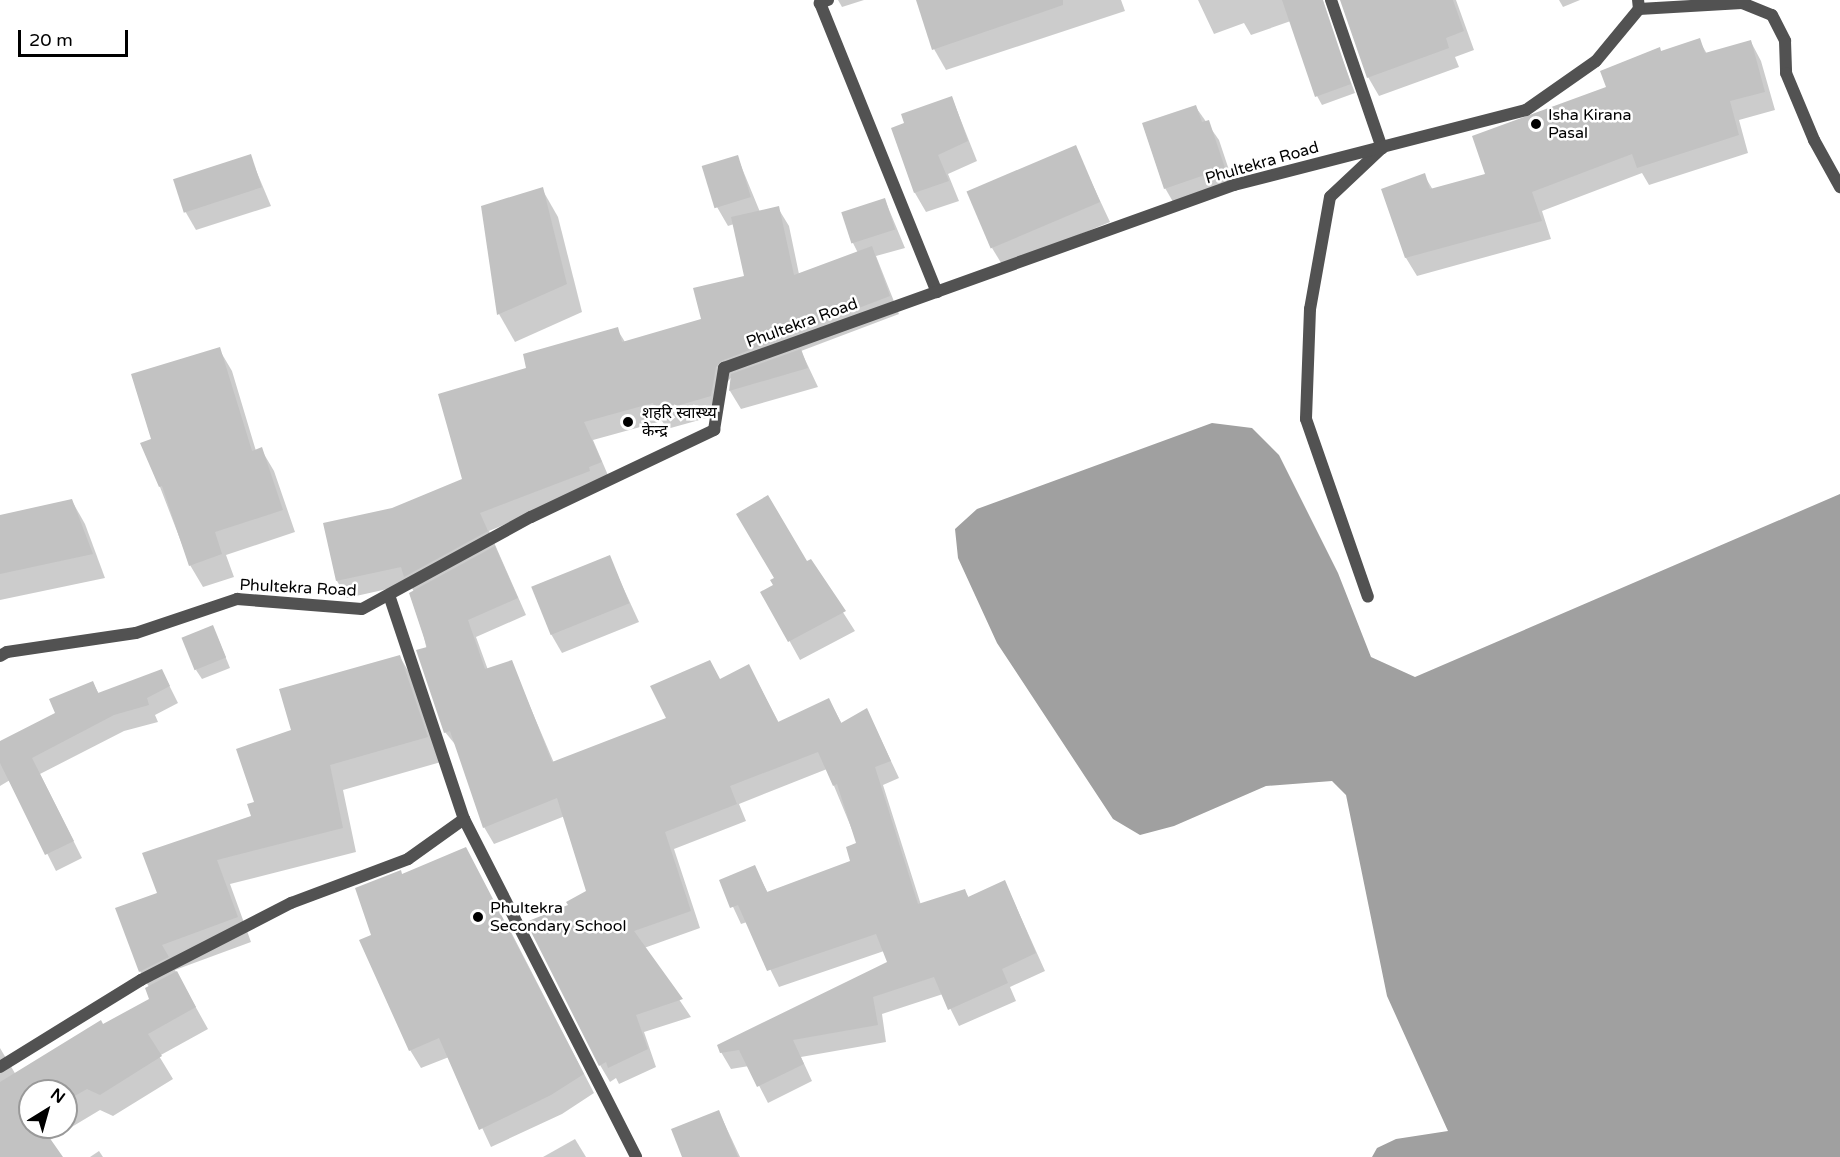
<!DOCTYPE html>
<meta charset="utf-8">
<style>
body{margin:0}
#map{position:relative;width:1840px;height:1157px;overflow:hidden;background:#fff;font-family:"Varela Round","Noto Sans Devanagari",sans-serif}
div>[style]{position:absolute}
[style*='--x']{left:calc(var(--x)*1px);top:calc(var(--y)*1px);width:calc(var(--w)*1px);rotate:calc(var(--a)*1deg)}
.water>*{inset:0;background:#a0a0a0}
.shadow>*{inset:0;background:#0003}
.building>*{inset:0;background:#c2c2c2;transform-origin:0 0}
.minor>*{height:12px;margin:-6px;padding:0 6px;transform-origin:6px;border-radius:6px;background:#525252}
.dots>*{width:16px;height:16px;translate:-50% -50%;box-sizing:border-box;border:3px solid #fff;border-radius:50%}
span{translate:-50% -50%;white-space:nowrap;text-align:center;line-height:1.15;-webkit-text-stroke:5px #fff;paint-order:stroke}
.poi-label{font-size:16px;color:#000}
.left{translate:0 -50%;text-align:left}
.street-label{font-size:16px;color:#000}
.north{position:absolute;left:18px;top:1079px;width:60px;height:60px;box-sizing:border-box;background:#fff;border:2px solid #999;border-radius:50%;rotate:37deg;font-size:16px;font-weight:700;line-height:24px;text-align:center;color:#000}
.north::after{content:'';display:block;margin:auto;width:21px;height:27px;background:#000;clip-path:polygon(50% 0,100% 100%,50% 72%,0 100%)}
.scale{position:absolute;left:18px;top:30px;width:110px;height:27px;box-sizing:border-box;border:3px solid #000;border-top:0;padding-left:8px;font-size:18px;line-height:21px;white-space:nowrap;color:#000;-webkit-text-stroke:4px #fff;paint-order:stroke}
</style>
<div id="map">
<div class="water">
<i style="clip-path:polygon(1212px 423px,1252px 428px,1279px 455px,1338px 573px,1371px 657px,1415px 677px,1840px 494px,1840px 1157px,1372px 1157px,1377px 1148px,1396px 1139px,1448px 1131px,1387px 996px,1346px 795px,1332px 781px,1266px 786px,1174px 826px,1140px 835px,1113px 819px,997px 643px,958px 558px,955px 529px,977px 509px)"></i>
</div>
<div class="shadow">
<i style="clip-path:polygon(838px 0,864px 0,842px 7px)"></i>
<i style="clip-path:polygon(917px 0,1121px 0,1125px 11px,946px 70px,934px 49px)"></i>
<i style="clip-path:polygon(1198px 0,1302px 0,1308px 15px,1251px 35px,1244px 23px,1214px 34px)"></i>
<i style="clip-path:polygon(1380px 0,1456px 0,1474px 50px,1455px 57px,1459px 67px,1379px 96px,1368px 77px)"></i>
<i style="clip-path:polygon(1559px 0,1580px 0,1563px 7px)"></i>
<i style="clip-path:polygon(1328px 21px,1355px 93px,1322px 105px,1317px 96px)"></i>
<i style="clip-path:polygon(1699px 40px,1707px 54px,1751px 42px,1761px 61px,1775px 110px,1739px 120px,1748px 153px,1649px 185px,1642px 173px,1542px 211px,1551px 239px,1417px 276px,1406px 258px,1383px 190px,1424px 175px,1433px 190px,1487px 175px,1661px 52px)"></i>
<i style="clip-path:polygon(952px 98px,977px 161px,948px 174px,959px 201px,926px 212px,915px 193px,906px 124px)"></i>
<i style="clip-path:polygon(1195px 106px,1219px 140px,1235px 188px,1176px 207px,1165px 188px)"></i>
<i style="clip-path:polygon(1075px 147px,1110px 222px,1003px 266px,992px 248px)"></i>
<i style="clip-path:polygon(250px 156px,271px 206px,196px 230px,185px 211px)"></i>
<i style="clip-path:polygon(737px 156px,760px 212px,778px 208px,789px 226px,799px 274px,858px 253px,852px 241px,885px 200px,905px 248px,876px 256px,899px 314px,801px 351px,818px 387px,741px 409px,730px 391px,733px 375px,725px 385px,721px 414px,667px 429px,662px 421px,593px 440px,610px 480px,489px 531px,526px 615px,476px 637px,488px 670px,511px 662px,554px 763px,668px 718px,749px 666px,779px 723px,829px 700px,842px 724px,867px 710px,899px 778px,883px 785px,921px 905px,965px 891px,969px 898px,1005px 882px,1045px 971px,1010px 987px,1016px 1001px,959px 1026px,943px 994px,882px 1014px,886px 1042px,801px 1057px,812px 1081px,768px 1103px,749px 1066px,731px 1069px,721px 1052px,889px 962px,884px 951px,779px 987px,747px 922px,741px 924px,721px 881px,754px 867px,768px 893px,852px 861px,858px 844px,827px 769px,739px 804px,746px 821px,674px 849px,700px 928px,644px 948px,691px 1017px,644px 1032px,656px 1067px,619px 1084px,616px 1078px,610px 1082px,600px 1065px,570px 906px,588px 892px,565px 816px,494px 844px,484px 827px,458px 748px,445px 732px,414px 592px,410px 584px,347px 598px,337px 581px,324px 524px,393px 510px,464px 480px,528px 369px,617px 329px,625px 342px,703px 320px,746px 277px,734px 224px,728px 226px,717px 207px)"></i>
<i style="clip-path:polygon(542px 189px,558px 217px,582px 312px,515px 342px,499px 314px)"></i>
<i style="clip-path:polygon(219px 349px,232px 371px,256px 451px,261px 449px,274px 471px,295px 532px,226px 555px,234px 577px,203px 587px,190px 565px,160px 487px,153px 439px)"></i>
<i style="clip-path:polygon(72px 501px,85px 524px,105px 578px,0 600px,0 516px)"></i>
<i style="clip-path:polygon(609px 557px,639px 622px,562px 653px,551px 634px)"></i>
<i style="clip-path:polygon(810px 561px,855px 631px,800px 660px,763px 593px,775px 586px,776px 579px)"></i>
<i style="clip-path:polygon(217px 636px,230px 668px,202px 679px,196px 670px)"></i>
<i style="clip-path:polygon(evenodd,400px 657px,414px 681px,441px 762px,343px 790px,356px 852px,230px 884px,251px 942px,175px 970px,208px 1029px,159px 1056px,173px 1079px,113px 1116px,100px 1110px,50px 1140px,62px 1157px,0 1157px,0 1048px,16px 1075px,151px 1000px,149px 987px,140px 971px,159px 894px,253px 817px,256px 803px,292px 731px,400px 657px,30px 1091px,66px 1091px,66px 1127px,30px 1127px,30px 1091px)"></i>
<i style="clip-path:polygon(162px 671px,178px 703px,155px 715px,158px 722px,124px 731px,40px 774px,82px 858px,56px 871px,10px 780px,0 786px,0 743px,57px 714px,93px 683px,99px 694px)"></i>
<i style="clip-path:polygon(402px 876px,510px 930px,594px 1093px,562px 1114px,491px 1147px,449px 1057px,421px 1068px,410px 1050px,373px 936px)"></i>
<i style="clip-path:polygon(719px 1112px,740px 1157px,683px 1157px)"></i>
<i style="clip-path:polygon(575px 1139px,586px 1157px,543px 1157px)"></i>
<i style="clip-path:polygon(99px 1151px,103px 1157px,90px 1157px)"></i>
</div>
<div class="building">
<i style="clip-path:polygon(916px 0,1063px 0,1063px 5px,932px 50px)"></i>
<i style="clip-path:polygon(1282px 0,1323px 0,1351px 84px,1315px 97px)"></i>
<i style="clip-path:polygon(1340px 0,1453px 0,1464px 31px,1446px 38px,1449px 48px,1367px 78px)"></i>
<i style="clip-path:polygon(1700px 38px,1705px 53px,1751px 40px,1765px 92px,1730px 101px,1739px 135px,1637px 168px,1632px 154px,1532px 192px,1542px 221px,1405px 258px,1381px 189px,1425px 173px,1430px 189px,1485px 174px,1472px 136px,1606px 87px,1600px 71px,1660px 47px,1661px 51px)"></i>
<i style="clip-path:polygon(952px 96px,968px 141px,938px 155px,949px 181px,914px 193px,891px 128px,904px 123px,901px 114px)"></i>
<i style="clip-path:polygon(1196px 105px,1202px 122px,1209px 120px,1225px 168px,1164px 189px,1142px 123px)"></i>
<i style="left:1076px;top:145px;width:62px;height:119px;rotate:67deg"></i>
<i style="left:251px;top:154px;width:35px;height:82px;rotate:72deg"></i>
<i style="left:738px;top:155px;width:44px;height:38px;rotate:73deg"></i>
<i style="clip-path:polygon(543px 187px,567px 284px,497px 315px,481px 206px)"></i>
<i style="left:885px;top:198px;width:33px;height:46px;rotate:72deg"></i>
<i style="clip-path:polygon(779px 206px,794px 275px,872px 246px,890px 296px,721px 361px,716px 367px,711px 396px,656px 412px,653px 403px,584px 422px,602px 462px,589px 467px,590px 471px,480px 513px,488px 531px,404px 577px,401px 567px,336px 581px,323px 523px,392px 508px,462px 479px,438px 394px,526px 368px,523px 354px,618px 327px,622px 342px,701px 319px,693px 288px,744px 276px,731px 217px)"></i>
<i style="clip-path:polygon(220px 347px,252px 451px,262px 447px,283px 510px,215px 532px,222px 554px,189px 566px,162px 486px,159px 487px,140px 443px,151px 439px,131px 374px)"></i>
<i style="clip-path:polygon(801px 349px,808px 368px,729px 391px,731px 374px)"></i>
<i style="clip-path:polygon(768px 495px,807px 561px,811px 559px,846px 611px,788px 642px,760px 592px,773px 585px,770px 580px,774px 578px,736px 514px)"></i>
<i style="clip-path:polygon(72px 499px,93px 554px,0 574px,0 515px)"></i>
<i style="clip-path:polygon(495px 546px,518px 598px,468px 620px,485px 669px,512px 660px,552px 762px,666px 718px,650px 686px,710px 660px,720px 679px,749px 664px,778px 722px,829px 698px,841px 723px,867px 708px,891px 761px,875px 767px,918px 904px,965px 889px,968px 897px,1005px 880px,1036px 953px,1002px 969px,1008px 983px,948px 1010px,934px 977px,873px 997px,878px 1025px,793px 1040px,804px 1064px,757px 1087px,739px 1050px,720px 1053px,717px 1045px,887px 962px,876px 934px,767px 971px,738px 905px,730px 908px,719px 880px,755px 865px,767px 892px,850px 861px,846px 847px,856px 843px,837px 784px,833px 786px,818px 752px,730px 786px,737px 804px,665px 832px,691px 911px,634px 931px,683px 999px,636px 1015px,648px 1049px,608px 1068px,606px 1062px,599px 1066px,526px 922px,568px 905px,566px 902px,586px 891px,557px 798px,483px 828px,450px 731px,444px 733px,416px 650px,427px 647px,409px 593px)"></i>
<i style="left:610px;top:555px;width:52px;height:85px;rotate:68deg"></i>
<i style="left:213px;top:625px;width:35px;height:34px;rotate:68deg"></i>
<i style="clip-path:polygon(400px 655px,428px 737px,330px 765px,343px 828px,217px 860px,238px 917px,162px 945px,169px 957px,139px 972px,115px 908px,157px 893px,142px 853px,251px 816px,247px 804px,254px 802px,236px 749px,291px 730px,279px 689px)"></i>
<i style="clip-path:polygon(162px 669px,170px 686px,147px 698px,149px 705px,114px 715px,32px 758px,74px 841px,45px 855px,0 763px,0 741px,55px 713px,49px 699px,93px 681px,98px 693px)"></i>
<i style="clip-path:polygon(466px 847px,584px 1074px,551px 1095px,479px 1130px,439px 1038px,409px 1051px,359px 940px,371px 935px,355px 888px,401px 870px,402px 874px)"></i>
<i style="clip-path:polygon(177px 971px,196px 1007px,148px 1034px,162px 1056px,100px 1095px,87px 1089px,66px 1101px,66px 1091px,30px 1091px,30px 1127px,42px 1127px,63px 1157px,0 1157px,0 1082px,101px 1020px,103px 1024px,149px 999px,145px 988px)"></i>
<i style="clip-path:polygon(719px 1110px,738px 1157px,682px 1157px,671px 1129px)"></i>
</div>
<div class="minor">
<i style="--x:828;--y:0;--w:9;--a:159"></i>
<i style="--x:820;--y:3;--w:312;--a:68"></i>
<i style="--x:1331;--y:0;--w:157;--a:71"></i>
<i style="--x:1382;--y:148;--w:71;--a:136.7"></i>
<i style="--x:1330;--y:197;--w:114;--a:100.1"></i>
<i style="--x:1310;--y:309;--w:110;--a:92.1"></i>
<i style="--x:1306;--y:419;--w:188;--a:70.8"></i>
<i style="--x:1639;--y:9;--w:103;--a:-3.3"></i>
<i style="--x:1742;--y:3;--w:32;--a:22"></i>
<i style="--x:1772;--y:15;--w:29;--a:63"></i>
<i style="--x:1785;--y:41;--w:32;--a:88"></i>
<i style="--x:1786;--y:73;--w:73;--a:67.3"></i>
<i style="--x:1814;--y:140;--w:54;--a:61"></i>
<i style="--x:389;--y:595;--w:236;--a:71.5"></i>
<i style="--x:464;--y:819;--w:379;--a:63"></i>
<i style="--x:0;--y:656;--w:8;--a:-30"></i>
<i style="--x:7;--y:652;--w:130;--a:-8.4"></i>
<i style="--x:136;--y:633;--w:107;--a:-18.6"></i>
<i style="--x:237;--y:599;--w:125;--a:4.6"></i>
<i style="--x:362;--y:609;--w:192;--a:-28.6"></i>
<i style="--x:531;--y:517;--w:203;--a:-25.4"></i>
<i style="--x:714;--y:430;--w:63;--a:-80.8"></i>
<i style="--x:724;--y:368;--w:542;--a:-19.74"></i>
<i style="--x:1234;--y:185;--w:301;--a:-14.4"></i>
<i style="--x:1526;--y:110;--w:85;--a:-35"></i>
<i style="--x:1596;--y:61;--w:67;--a:-50.4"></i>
<i style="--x:1639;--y:9;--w:9;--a:-96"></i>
<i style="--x:0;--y:1067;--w:166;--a:-31.7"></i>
<i style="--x:141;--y:980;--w:169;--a:-27.2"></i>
<i style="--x:291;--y:903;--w:125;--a:-20.6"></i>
<i style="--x:408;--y:859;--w:69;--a:-35.5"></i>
</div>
<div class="dots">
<i style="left:1536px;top:124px;background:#000"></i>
<i style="left:628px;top:422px;background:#000"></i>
<i style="left:478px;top:917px;background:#000"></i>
</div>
<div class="poi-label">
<span class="left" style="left:1548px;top:124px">Isha Kirana<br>Pasal</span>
<span class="left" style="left:642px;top:422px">शहरि स्वास्थ्य<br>केन्द्र</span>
<span class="left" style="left:490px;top:917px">Phultekra<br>Secondary School</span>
</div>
<div class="street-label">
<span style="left:1262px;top:163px;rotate:-16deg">Phultekra Road</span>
<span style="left:802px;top:323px;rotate:-20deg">Phultekra Road</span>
<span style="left:298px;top:588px;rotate:3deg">Phultekra Road</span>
</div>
<div class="north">N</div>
<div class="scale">20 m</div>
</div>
